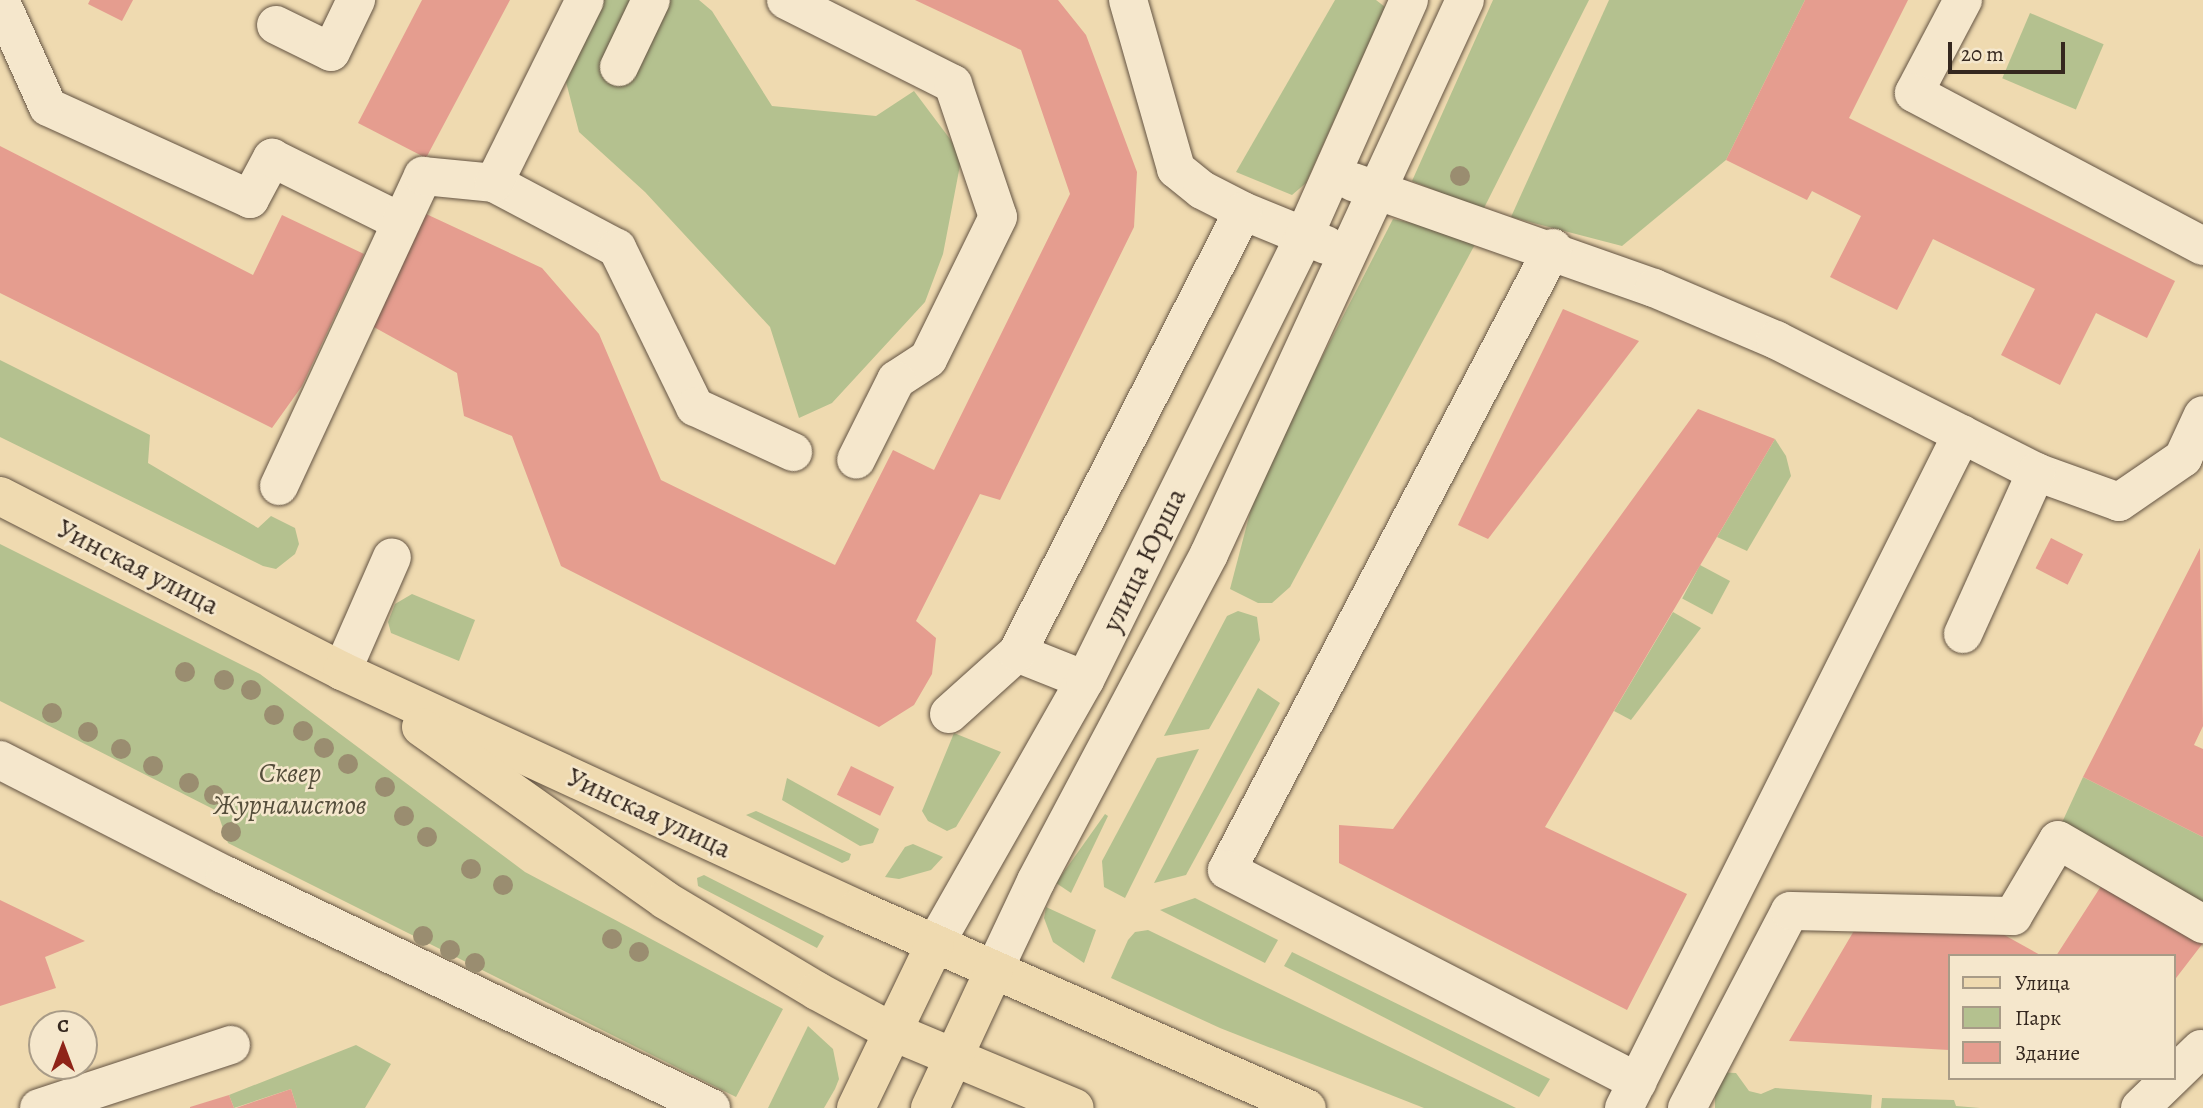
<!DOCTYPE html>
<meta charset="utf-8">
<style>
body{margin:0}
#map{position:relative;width:2203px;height:1108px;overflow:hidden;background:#efdab0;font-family:Alegreya,serif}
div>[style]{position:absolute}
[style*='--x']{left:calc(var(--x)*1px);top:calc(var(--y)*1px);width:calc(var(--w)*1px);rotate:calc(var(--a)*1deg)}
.green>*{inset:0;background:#b4c18f;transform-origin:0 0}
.building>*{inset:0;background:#e59d8f;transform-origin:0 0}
.roads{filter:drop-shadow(0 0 2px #645443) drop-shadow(0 0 2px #645443)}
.minor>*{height:38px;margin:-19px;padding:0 19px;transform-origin:19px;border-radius:19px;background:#f5e7cc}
.major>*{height:38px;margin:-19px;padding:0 19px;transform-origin:19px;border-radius:19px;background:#efdab0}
.trees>*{width:20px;height:20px;margin:-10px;border-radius:50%;background:#9a8d70}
span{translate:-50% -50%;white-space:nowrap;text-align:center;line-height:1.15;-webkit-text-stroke:5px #f5e7cc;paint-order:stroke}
.street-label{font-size:28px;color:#35281f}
.park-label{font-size:28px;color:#554e3b;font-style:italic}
.legend{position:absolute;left:1948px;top:954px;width:228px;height:126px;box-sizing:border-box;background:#f5e7cc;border:2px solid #a89b87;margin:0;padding:9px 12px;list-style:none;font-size:21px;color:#35281f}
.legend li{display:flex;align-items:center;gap:14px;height:35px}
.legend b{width:35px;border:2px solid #a89b87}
.north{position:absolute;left:28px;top:1010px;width:70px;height:70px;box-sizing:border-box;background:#f5e7cc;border:2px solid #a89b87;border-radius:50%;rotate:0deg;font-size:19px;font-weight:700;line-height:28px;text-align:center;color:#35281f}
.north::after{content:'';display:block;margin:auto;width:24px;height:32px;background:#8f2418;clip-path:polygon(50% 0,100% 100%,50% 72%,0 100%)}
.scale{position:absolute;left:1948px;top:42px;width:117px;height:32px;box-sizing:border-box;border:4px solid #35281f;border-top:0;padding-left:9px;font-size:21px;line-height:24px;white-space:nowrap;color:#35281f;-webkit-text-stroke:5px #f5e7cc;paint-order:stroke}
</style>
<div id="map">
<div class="green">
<i style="clip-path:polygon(604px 0,699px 0,712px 11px,772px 106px,876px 116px,914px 91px,962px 155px,943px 254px,925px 302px,832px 403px,799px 418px,770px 327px,645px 192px,579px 132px,566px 82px)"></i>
<i style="clip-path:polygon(1335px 0,1376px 0,1385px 7px,1306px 183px,1292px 195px,1236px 172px)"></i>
<i style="clip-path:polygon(1493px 0,1589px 0,1483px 210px,1412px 181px)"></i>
<i style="clip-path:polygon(1609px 0,1805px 0,1726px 160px,1622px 246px,1511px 217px)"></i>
<i style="left:2030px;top:13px;width:80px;height:71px;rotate:23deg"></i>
<i style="clip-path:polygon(1393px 219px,1479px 237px,1290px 587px,1272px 603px,1258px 603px,1230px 589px,1251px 509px,1299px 402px)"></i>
<i style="clip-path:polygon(0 360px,150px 435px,148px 463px,258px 528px,271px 516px,295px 528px,299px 544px,295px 554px,276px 569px,263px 566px,0 437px)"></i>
<i style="clip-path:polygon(1775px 439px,1786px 456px,1791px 476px,1747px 551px,1717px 537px)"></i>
<i style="clip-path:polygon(0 544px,260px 674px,525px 872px,783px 1009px,736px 1097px,228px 843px,217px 811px,0 701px)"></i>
<i style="left:1700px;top:565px;width:34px;height:38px;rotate:28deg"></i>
<i style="clip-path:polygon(412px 594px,475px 620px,459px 661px,391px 633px,388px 622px,395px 604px)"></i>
<i style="clip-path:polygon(1238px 611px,1257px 617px,1260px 640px,1209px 729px,1164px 736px,1227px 616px)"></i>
<i style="clip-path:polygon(1673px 612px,1701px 628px,1631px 720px,1614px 711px)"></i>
<i style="clip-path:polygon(1258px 688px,1280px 703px,1186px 875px,1154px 883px)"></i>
<i style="clip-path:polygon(954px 733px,1001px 752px,956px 827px,947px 831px,928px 821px,922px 811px)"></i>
<i style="clip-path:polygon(1199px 749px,1125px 898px,1104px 887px,1102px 861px,1157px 758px)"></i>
<i style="clip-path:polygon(2083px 777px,2203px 837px,2203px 911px,2059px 829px)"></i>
<i style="clip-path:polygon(787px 778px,879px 829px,873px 843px,860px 846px,782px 800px)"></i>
<i style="clip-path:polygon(756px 811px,851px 854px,849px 860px,842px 863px,746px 815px)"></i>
<i style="clip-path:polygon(1105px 814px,1108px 816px,1071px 893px,1056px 883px)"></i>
<i style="clip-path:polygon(913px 844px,943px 857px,931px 870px,899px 879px,885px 877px,905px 847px)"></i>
<i style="clip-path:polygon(704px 875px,824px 936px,817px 948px,698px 886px,697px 878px)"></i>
<i style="clip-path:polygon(1195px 898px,1278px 940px,1265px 963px,1160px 910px)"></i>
<i style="clip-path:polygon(1046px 907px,1096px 930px,1084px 963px,1053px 942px,1044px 918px)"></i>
<i style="clip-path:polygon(1148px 930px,1516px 1108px,1424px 1108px,1220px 1028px,1111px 978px,1128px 940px,1135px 932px)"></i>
<i style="clip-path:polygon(1292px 952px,1550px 1079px,1539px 1097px,1284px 966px)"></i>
<i style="clip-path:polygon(808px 1026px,833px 1049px,839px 1079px,835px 1089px,824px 1108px,768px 1108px)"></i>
<i style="clip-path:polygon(356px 1045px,391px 1064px,365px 1108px,297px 1108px,291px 1089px,234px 1108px,229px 1095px)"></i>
<i style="clip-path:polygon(1715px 1072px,1736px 1073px,1749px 1091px,1761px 1094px,1775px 1088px,1872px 1095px,1871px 1108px,1715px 1108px)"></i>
<i style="clip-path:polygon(1882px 1098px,1954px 1100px,1956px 1106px,1980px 1108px,1881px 1108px)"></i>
</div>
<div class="building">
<i style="clip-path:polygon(90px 0,133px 0,122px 21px,88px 4px)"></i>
<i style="clip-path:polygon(422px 0,510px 0,426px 158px,358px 123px)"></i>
<i style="clip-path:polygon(915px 0,1058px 0,1086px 35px,1137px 172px,1134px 227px,1000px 500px,980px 494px,916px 621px,936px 638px,932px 674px,914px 705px,879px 727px,561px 566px,512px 436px,464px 416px,457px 373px,372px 326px,424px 213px,542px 268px,599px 334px,661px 480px,835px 565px,893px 450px,934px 470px,1070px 194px,1021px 50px)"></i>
<i style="clip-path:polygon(1805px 0,1908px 0,1849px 118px,2175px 281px,2147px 338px,2096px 313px,2060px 385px,2001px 355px,2035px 289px,1933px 239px,1897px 310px,1830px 277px,1861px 216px,1812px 191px,1807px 200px,1726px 160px)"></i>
<i style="clip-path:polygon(0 146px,253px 275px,282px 215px,364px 254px,302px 386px,272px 428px,0 293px)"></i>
<i style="clip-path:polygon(1563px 309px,1639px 341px,1488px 539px,1458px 525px)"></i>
<i style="clip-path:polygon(1698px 409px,1775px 439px,1545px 827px,1687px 894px,1627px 1010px,1339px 863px,1339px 825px,1393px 829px)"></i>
<i style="left:2051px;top:538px;width:36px;height:34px;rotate:27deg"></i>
<i style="clip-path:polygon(2200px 548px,2203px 726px,2194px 745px,2203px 749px,2203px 837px,2083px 777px)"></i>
<i style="left:851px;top:766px;width:48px;height:32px;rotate:26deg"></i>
<i style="clip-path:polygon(2105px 880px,2203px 943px,2173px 982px,2173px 956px,2056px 956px)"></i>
<i style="clip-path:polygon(0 900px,85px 941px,45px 957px,56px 988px,0 1006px)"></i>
<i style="clip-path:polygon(1855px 929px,1997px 931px,2042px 956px,1949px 956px,1949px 1050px,1789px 1041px)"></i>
<i style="clip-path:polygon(291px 1089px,297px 1108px,236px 1108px)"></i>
<i style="clip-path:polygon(229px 1095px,234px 1108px,190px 1108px,190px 1107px)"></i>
</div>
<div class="roads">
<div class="minor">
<i style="--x:0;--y:0;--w:117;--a:65.8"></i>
<i style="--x:48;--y:107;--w:222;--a:24.5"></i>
<i style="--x:250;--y:199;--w:47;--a:-61.8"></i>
<i style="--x:272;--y:158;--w:144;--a:26.4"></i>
<i style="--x:786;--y:0;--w:187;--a:26.7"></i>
<i style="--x:953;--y:84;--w:140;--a:71.3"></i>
<i style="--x:998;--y:217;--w:158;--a:116.2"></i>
<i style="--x:928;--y:359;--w:38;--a:147"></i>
<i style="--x:896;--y:380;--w:89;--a:116.6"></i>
<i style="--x:1128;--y:0;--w:176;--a:74.1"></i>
<i style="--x:1176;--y:169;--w:33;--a:39"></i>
<i style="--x:1202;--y:190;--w:46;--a:27.1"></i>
<i style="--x:1243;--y:211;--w:90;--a:22.3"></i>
<i style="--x:1963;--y:0;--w:105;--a:117.8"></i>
<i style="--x:1914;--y:93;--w:327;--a:27.9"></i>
<i style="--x:276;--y:25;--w:61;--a:26.1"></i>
<i style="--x:331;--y:52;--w:58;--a:-64.3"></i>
<i style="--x:619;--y:67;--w:74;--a:-64.5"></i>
<i style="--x:1353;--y:182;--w:319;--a:19.4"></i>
<i style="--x:1654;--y:288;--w:133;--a:23.1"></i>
<i style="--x:1776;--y:340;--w:292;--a:26.9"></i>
<i style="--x:2036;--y:472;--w:88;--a:19.9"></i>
<i style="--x:2119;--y:502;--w:78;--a:-34.5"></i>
<i style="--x:2183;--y:458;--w:47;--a:-65.1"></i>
<i style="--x:494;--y:183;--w:139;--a:27.9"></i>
<i style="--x:617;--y:248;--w:177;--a:63.9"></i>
<i style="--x:695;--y:407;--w:108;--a:24.7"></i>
<i style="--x:1553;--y:248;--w:702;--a:117.66"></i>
<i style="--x:1227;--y:870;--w:462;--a:27.3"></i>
<i style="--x:279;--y:486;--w:342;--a:-65.1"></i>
<i style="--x:423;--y:176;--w:71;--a:5.6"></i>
<i style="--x:494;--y:183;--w:204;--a:-63.6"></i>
<i style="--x:1963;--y:634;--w:178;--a:-65.7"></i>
<i style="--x:1017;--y:653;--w:73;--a:21.7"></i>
<i style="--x:342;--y:671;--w:124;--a:-66.3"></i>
<i style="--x:949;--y:714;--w:91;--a:-41.9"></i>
<i style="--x:1017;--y:653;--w:496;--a:-62.9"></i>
<i style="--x:0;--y:760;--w:253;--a:27.1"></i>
<i style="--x:225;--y:875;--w:539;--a:25.61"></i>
<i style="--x:935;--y:944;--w:304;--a:-60.4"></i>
<i style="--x:1085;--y:680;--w:495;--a:-63.7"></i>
<i style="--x:1304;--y:236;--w:258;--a:-66"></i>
<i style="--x:994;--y:970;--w:98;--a:-64.7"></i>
<i style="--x:1036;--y:881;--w:370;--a:-62.1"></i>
<i style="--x:1209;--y:554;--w:610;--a:-65.2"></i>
<i style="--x:2173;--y:1076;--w:39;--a:-44"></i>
<i style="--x:39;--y:1108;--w:202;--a:-18.2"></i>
<i style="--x:1624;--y:1108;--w:754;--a:-63.37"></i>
<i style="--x:1687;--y:1108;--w:222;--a:-62.4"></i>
<i style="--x:1790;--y:911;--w:223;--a:1.3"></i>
<i style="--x:2013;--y:916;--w:88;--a:-59.4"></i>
<i style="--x:2058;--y:840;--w:168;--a:30.1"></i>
<i style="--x:2140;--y:1108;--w:43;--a:-44.1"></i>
</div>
<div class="major">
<i style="--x:0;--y:496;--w:384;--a:27.1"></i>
<i style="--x:342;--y:671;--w:567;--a:24.8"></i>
<i style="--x:857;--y:909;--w:492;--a:23.9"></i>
<i style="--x:421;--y:727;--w:299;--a:35.3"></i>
<i style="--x:665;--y:900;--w:177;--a:30.9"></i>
<i style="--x:817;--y:991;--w:84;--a:28.4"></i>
<i style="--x:891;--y:1031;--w:199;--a:22.7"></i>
<i style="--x:856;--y:1108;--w:182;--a:-64.3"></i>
<i style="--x:930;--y:1108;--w:152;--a:-65.1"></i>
</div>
</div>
<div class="trees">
<i style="left:1460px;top:176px"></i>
<i style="left:185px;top:672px"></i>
<i style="left:224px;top:680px"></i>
<i style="left:251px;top:690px"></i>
<i style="left:52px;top:713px"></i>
<i style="left:274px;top:715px"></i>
<i style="left:303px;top:731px"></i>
<i style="left:88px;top:732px"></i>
<i style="left:324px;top:748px"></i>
<i style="left:121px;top:749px"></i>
<i style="left:348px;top:764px"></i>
<i style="left:153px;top:766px"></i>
<i style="left:189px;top:783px"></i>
<i style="left:385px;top:787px"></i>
<i style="left:214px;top:795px"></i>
<i style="left:404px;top:816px"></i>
<i style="left:231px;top:832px"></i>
<i style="left:427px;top:837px"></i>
<i style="left:471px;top:869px"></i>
<i style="left:503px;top:885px"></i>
<i style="left:423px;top:936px"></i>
<i style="left:612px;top:939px"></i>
<i style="left:450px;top:950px"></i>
<i style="left:639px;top:952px"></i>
<i style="left:475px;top:963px"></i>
</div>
<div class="street-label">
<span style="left:1144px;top:560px;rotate:-64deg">улица Юрша</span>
<span style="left:138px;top:567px;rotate:27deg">Уинская улица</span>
<span style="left:649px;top:813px;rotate:25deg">Уинская улица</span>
</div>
<div class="park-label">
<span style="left:290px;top:789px">Сквер<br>Журналистов</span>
</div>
<ul class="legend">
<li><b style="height:9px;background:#efdab0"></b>Улица</li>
<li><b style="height:19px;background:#b4c18f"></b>Парк</li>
<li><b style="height:19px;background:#e59d8f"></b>Здание</li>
</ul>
<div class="north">С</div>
<div class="scale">20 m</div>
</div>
